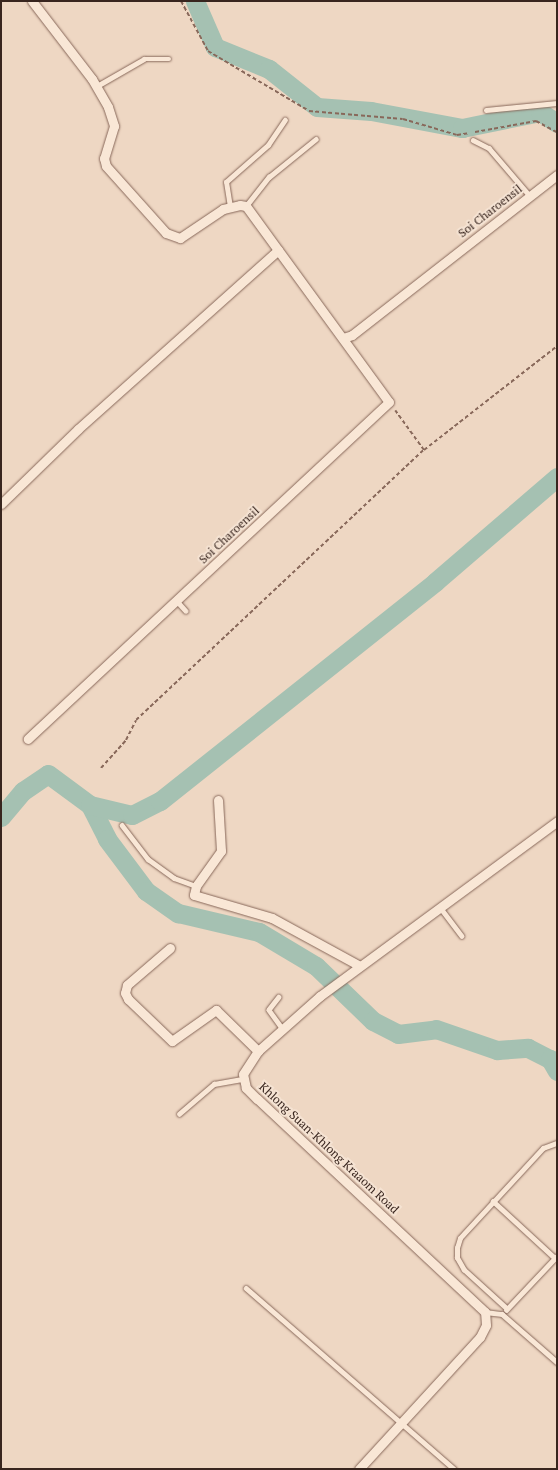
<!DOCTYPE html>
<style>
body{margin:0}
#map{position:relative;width:558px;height:1470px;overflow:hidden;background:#eed7c3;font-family:"PT Serif",serif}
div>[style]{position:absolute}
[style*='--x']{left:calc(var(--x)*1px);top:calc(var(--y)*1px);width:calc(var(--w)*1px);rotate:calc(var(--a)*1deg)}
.river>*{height:19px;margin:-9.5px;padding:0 9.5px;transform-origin:9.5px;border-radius:9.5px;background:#a5c1b2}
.path>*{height:2px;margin-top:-1px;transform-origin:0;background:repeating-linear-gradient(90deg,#88685a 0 4px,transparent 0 6.5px)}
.roads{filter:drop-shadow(0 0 1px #88685a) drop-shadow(0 0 1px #88685a)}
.service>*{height:4.5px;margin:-2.25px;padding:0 2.25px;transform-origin:2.25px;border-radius:2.25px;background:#f9e7d6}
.minor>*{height:9px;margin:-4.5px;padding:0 4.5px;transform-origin:4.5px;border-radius:4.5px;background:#f9e7d6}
span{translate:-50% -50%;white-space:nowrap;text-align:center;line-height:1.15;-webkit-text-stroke:4px #f5e3d3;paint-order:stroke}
.street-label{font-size:12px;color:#38251e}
.frame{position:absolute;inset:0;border:2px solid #38251e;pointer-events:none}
</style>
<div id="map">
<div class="river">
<i style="--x:195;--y:1;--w:50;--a:66.5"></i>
<i style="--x:215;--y:47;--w:58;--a:22.2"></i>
<i style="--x:269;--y:69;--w:61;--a:38.4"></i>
<i style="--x:317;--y:107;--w:54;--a:4.2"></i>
<i style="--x:371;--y:111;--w:93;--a:10.6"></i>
<i style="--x:462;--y:128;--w:80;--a:-11.6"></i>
<i style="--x:540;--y:112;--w:20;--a:33"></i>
<i style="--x:90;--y:805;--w:38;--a:63"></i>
<i style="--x:107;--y:839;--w:65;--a:53.1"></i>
<i style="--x:146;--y:891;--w:39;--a:35"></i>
<i style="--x:178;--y:913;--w:83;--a:13.2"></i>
<i style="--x:259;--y:932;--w:66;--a:30.8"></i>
<i style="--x:316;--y:966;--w:79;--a:44"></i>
<i style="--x:373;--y:1021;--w:28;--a:27"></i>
<i style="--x:398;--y:1034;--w:38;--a:-7"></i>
<i style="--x:436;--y:1029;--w:65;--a:19"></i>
<i style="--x:497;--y:1050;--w:31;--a:-4"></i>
<i style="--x:528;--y:1048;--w:25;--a:27"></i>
<i style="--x:550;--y:1059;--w:14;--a:60"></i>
<i style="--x:1;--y:817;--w:34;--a:-50"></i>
<i style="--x:23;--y:791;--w:30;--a:-34"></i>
<i style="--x:48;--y:774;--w:52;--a:36.4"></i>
<i style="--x:90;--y:805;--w:43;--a:13.4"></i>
<i style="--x:132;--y:815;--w:31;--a:-27"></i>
<i style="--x:160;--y:801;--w:352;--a:-38.5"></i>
<i style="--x:435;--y:582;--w:161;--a:-40.7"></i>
</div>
<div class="path">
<i style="--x:181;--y:1;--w:57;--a:61.6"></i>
<i style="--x:208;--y:51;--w:117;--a:30.7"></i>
<i style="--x:309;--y:111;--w:94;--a:4.9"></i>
<i style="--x:403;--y:119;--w:56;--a:16.5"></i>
<i style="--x:457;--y:135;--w:13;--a:-9"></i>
<i style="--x:475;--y:132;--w:62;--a:-10.2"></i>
<i style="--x:536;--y:121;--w:24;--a:28"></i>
<i style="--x:424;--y:450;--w:169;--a:-38"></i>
<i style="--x:101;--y:768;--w:38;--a:-48"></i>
<i style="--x:126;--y:740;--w:22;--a:-63"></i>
<i style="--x:136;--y:720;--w:395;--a:-43.2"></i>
<i style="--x:424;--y:450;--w:49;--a:-125.9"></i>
</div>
<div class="roads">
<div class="service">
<i style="--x:97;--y:86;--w:54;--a:-29.9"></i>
<i style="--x:144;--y:59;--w:25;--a:0"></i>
<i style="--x:486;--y:110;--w:71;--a:-5.6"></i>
<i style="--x:473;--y:140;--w:18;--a:27"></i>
<i style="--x:489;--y:148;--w:63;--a:49.5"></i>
<i style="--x:246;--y:206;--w:37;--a:-52"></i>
<i style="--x:269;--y:177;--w:60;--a:-39"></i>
<i style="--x:230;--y:207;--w:25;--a:-99"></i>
<i style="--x:226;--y:182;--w:56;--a:-41.4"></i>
<i style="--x:268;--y:145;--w:30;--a:-56"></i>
<i style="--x:177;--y:601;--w:13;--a:48"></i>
<i style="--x:122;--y:825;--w:43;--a:52.6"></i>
<i style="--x:148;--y:859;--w:32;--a:36"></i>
<i style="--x:174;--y:878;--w:23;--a:20"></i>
<i style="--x:440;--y:907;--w:36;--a:53"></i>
<i style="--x:279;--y:997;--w:16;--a:128"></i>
<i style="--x:269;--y:1010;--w:24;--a:54"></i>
<i style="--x:179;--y:1114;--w:46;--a:-40.6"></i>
<i style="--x:214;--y:1084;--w:28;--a:-10"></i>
<i style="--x:493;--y:1201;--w:84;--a:42.6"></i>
<i style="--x:246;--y:1288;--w:276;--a:41"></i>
<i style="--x:507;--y:1309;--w:58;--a:-137.8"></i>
<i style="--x:464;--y:1270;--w:14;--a:-120"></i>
<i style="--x:457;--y:1258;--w:10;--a:-90"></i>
<i style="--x:457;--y:1248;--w:10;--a:-73"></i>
<i style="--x:460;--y:1238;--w:122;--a:-47.3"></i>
<i style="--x:543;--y:1148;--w:15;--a:-20"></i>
<i style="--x:506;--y:1310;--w:73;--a:-46.7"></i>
<i style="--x:485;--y:1312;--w:17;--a:7"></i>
<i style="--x:502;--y:1314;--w:73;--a:41.1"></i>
</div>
<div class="minor">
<i style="--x:32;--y:1;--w:98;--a:52.4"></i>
<i style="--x:92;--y:79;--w:32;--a:60"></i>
<i style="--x:108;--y:107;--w:20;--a:72"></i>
<i style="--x:114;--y:126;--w:34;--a:107"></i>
<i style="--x:104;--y:158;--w:8;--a:76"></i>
<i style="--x:106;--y:166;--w:90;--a:48.2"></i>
<i style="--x:166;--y:233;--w:15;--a:20"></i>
<i style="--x:180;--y:238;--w:52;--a:-34"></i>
<i style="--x:223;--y:209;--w:17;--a:-13"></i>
<i style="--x:240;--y:205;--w:6;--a:9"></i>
<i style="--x:246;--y:206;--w:54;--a:54"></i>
<i style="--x:343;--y:338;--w:9;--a:-18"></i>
<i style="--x:352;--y:335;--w:260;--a:-38"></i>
<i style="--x:1;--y:504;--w:107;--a:-44.2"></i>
<i style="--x:78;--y:429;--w:268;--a:-41.8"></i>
<i style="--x:278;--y:250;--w:188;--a:53.9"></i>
<i style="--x:389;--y:402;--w:494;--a:137"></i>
<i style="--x:218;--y:800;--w:51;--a:86.6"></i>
<i style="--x:221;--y:851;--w:43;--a:125.5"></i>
<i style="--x:196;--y:886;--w:9;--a:103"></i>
<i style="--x:194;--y:895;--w:81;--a:16.4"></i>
<i style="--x:272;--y:918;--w:100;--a:28.6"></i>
<i style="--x:170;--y:948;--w:57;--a:139.3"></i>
<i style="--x:127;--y:985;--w:8;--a:104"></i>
<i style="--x:125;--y:993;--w:7;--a:63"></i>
<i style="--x:128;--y:999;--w:61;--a:43.7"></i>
<i style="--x:172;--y:1041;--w:54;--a:-35.2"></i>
<i style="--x:216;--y:1010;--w:59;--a:44.3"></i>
<i style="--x:359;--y:1469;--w:179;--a:-47.5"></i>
<i style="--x:480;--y:1337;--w:13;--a:-63"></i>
<i style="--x:486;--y:1325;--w:13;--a:-94"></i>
<i style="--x:485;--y:1312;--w:312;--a:-136.9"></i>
<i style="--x:257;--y:1099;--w:16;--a:-135"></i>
<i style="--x:246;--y:1088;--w:14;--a:-102"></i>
<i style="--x:243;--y:1074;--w:27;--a:-57"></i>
<i style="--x:258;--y:1051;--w:83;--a:-41.6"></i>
<i style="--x:320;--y:996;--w:295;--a:-36.4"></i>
</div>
</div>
<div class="street-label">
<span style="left:490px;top:211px;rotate:-38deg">Soi Charoensil</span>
<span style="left:229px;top:535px;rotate:-43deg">Soi Charoensil</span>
<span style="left:329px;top:1148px;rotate:43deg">Khlong Suan-Khlong Kraaom Road</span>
</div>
<div class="frame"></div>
</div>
